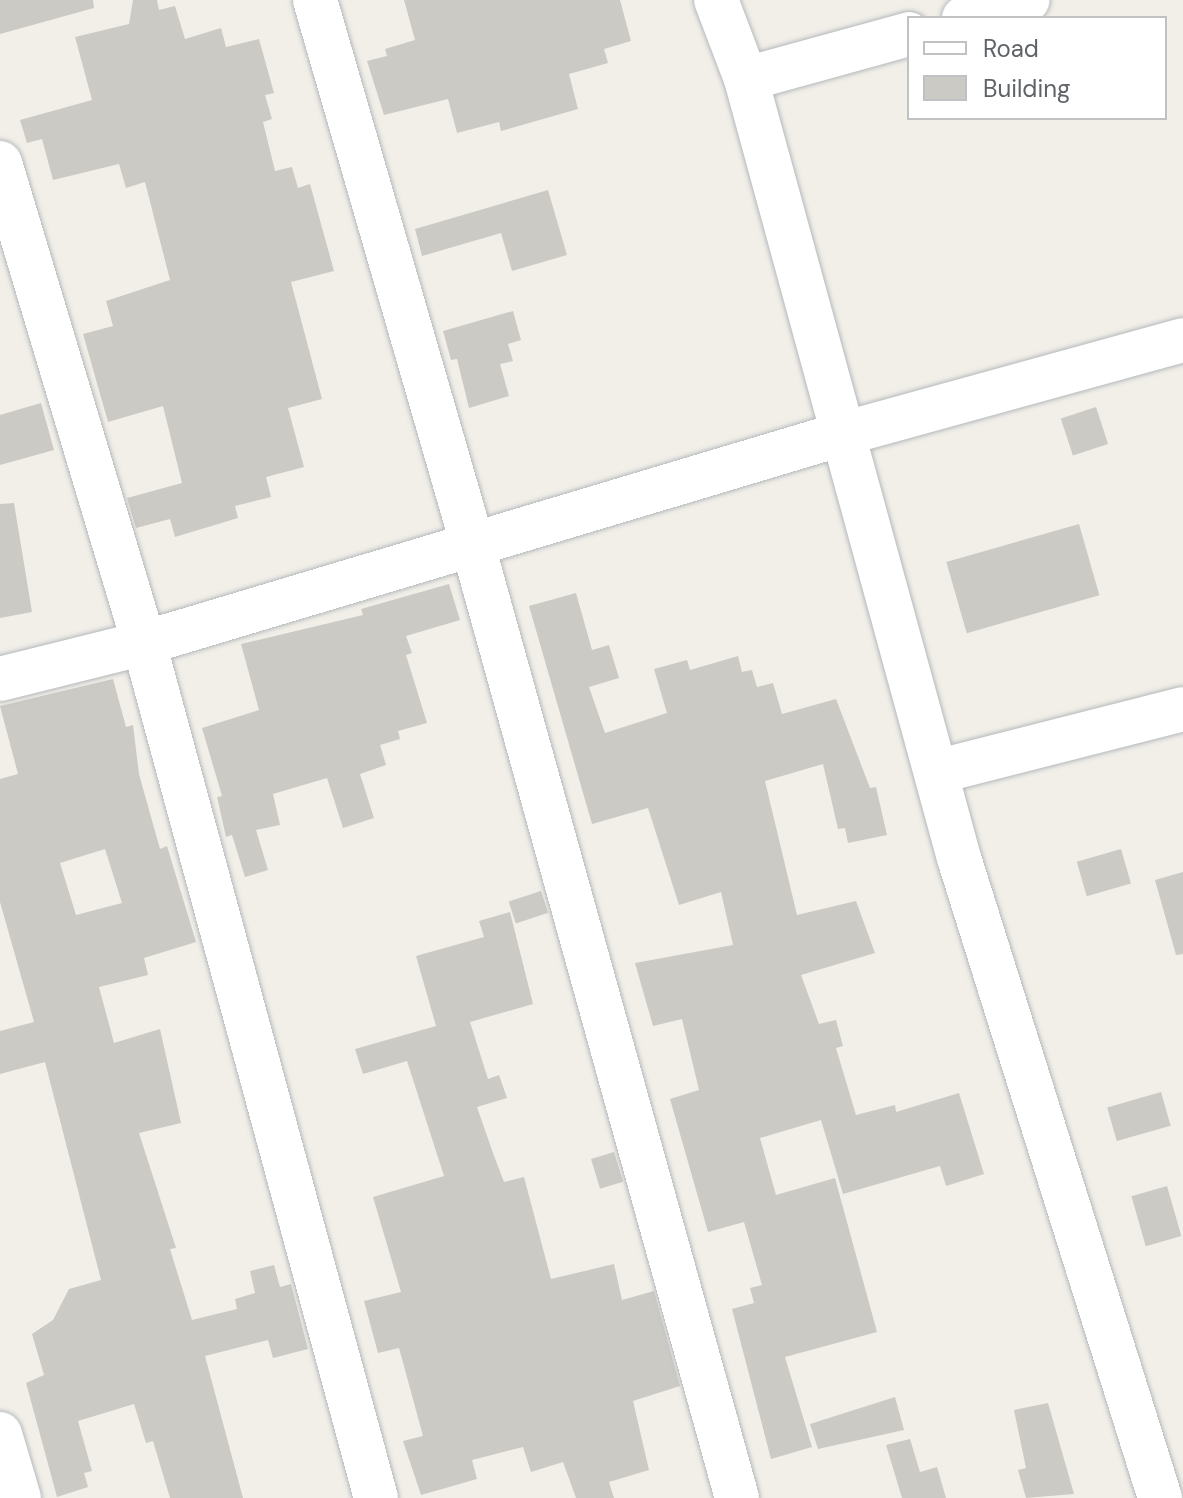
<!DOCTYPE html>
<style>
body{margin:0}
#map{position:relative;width:1183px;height:1498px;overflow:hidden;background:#f1efe8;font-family:"DM Sans",sans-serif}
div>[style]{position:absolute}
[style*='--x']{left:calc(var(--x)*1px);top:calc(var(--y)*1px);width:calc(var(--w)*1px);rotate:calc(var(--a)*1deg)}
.building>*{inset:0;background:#cccac5;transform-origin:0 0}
.roads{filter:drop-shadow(0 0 2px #b5b8bc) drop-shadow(0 0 2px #b5b8bc)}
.minor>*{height:44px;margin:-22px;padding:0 22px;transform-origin:22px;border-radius:22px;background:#fff}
span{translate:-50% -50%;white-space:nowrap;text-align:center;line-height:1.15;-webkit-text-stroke:7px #fff;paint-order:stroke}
.legend{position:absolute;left:907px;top:16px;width:260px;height:104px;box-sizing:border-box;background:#fff;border:2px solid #bfc1c3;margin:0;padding:10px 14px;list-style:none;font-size:24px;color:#5f6368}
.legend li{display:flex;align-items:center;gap:16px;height:40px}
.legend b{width:40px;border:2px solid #bfc1c3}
</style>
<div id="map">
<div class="building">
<i style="clip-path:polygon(0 0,93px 0,94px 8px,0 34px)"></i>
<i style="clip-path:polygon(133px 0,157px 0,159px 10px,175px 6px,185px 39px,221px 28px,226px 47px,259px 39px,274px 93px,265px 95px,272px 119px,263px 122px,275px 171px,292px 167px,298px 188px,310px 184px,334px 271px,291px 282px,322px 399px,288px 408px,304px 467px,266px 477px,271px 497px,235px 506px,238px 518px,175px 537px,170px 519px,136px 528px,127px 498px,182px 483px,163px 406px,108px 422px,83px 334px,113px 326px,106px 301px,170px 280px,145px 182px,126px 188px,119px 164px,53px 180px,42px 139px,27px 143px,20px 120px,92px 100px,75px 37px,129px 24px)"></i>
<i style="clip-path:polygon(404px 0,620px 0,631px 41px,604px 49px,608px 63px,569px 74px,578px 109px,501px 131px,499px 122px,457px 133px,448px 99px,384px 115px,367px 61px,387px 56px,385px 49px,415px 40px)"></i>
<i style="clip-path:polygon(548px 190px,567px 255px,512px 271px,501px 233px,422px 256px,415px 229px)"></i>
<i style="clip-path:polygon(513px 311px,521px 340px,508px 344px,513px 361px,500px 364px,509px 396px,469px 408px,457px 359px,451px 360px,443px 331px)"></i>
<i style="clip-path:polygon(41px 403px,54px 450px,0 465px,0 415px)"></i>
<i style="left:1096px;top:407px;width:39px;height:37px;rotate:72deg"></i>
<i style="clip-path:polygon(14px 503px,32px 612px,0 618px,0 504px)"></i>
<i style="left:1079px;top:524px;width:74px;height:138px;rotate:74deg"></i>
<i style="clip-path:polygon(449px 584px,460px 620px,406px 636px,412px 653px,406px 655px,427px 723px,398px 731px,400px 739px,380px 745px,386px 765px,360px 774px,374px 818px,343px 828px,327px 778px,273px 794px,280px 825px,256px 830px,268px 870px,245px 877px,232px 835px,226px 837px,217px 797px,222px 796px,202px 728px,259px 710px,241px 644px,363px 615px,361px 609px)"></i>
<i style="clip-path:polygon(576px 593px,592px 650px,609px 645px,619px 678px,589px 687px,605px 733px,667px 713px,654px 669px,687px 660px,690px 670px,738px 656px,742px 672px,752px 670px,757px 687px,773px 683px,782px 714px,836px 699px,870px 788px,876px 787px,887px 835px,848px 843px,845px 828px,838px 829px,823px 764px,765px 781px,797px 915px,856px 901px,875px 953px,801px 975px,819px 1024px,836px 1020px,843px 1046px,836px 1048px,856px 1115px,895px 1105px,896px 1112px,959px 1093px,984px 1174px,946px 1186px,940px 1166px,843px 1194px,821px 1120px,760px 1138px,776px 1195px,835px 1178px,877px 1332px,785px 1357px,812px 1447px,771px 1459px,732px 1309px,754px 1303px,750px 1288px,762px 1285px,744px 1222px,708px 1232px,670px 1099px,699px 1090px,682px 1019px,653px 1026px,635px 963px,733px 945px,721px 892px,679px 905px,648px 808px,592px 824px,529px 606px)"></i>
<i style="clip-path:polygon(evenodd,113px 679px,126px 727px,133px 725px,139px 774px,160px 849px,167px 846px,196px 942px,144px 958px,148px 975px,99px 987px,114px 1043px,160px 1029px,181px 1123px,139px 1133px,176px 1248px,170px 1249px,192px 1320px,237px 1309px,235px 1299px,255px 1293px,250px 1271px,274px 1265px,280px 1287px,291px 1284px,308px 1349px,273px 1358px,268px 1340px,205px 1356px,243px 1498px,170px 1498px,153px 1441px,146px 1443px,134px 1404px,78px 1421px,92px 1471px,84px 1473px,88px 1487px,57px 1497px,26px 1383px,44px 1375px,32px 1334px,53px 1320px,69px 1289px,101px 1280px,45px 1062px,0 1074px,0 1031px,34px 1022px,0 902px,0 779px,18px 774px,0 706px,113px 679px,105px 849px,122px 903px,76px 915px,60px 863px,105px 849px)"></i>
<i style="left:1121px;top:849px;width:36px;height:46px;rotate:74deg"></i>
<i style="clip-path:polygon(1183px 872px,1183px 954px,1176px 955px,1155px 880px)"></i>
<i style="left:541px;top:891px;width:23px;height:34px;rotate:72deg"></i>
<i style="clip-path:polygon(510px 912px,533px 1004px,470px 1022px,488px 1079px,499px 1075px,507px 1098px,477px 1107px,493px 1153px,504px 1182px,524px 1177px,551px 1279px,614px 1264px,622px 1300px,654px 1291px,680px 1386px,633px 1401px,649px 1470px,609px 1482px,614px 1498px,576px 1498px,563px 1462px,531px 1472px,523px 1447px,472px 1460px,477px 1479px,421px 1495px,403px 1441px,423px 1436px,399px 1348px,378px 1353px,364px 1301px,401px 1292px,373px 1197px,444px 1176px,407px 1061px,363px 1074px,355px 1049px,436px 1026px,416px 956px,484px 937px,479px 921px)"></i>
<i style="left:1161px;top:1092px;width:35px;height:56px;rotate:74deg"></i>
<i style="left:614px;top:1152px;width:31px;height:24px;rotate:73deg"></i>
<i style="left:1167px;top:1186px;width:52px;height:37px;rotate:74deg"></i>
<i style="clip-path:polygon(895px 1397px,904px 1430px,818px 1449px,810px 1424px)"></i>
<i style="clip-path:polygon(1048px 1403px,1074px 1494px,1026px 1498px,1018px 1470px,1026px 1468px,1014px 1410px)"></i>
<i style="clip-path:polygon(910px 1439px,920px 1472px,937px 1467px,946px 1498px,902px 1498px,886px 1445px)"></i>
</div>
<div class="roads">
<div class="minor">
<i style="--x:315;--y:0;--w:568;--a:73.86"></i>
<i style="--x:473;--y:546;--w:988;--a:74.5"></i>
<i style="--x:716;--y:0;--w:85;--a:69.2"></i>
<i style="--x:746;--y:79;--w:808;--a:74.71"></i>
<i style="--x:959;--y:858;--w:671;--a:72.56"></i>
<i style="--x:964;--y:18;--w:66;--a:-15.7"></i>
<i style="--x:746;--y:79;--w:169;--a:-15.4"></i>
<i style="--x:0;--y:163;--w:501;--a:73.3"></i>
<i style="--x:144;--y:643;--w:886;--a:74.82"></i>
<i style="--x:0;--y:679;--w:148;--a:-14"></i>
<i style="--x:144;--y:643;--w:729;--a:-16.67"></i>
<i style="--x:842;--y:434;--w:354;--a:-15.4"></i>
<i style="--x:936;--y:772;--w:255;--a:-14.3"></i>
<i style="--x:0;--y:1434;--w:67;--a:73.5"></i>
</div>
</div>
<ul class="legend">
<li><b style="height:10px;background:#fff"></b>Road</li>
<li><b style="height:22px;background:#cccac5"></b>Building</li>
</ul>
</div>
